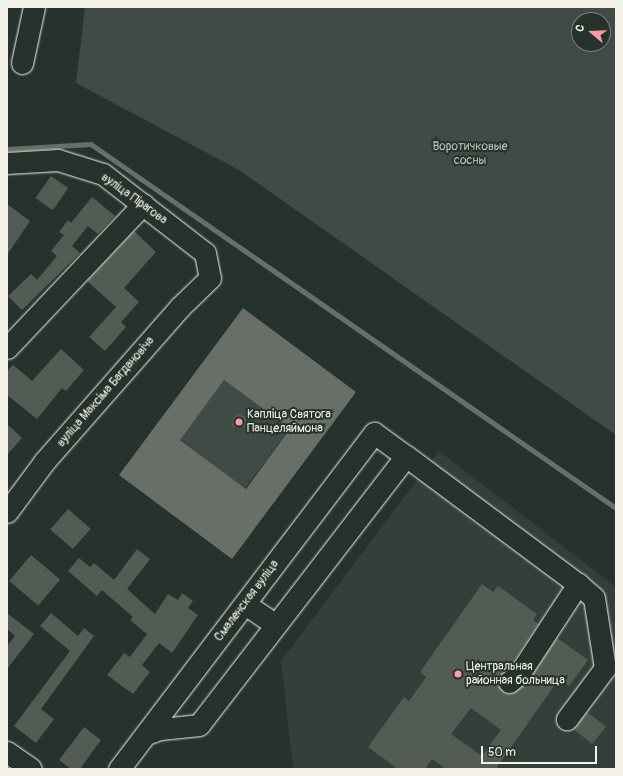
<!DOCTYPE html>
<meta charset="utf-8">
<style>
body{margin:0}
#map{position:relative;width:623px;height:776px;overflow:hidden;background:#26332d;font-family:Pangolin,sans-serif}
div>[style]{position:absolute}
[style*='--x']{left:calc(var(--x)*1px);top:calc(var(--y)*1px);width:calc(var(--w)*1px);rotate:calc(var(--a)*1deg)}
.built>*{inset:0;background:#333f39}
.green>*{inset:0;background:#414b45;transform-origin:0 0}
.water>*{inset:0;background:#676f68}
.stream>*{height:4.5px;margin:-2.25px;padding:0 2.25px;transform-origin:2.25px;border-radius:2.25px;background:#676f68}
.building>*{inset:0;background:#525c55;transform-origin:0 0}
.roads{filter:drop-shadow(0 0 1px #f4f1e8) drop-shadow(0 0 1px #f4f1e8)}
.minor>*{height:21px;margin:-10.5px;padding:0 10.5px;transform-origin:10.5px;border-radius:10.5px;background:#26332d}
.dots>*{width:11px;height:11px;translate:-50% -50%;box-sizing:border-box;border:2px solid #26332d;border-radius:50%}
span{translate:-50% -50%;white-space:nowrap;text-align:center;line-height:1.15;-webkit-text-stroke:4px #26332d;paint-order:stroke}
.park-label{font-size:12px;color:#bebfb7}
.street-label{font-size:12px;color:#f4f1e8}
.poi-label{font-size:12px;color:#f4f1e8}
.left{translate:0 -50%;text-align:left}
.frame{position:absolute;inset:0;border:8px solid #f4f1e8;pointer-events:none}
.north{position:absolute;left:571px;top:12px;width:40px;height:40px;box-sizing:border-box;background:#26332d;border:1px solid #787f78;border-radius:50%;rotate:289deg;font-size:11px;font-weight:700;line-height:16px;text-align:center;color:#f4f1e8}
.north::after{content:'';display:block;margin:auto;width:14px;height:18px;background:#ff9aa2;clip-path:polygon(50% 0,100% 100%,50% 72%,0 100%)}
.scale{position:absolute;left:481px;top:746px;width:116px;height:18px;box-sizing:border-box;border:2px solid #f4f1e8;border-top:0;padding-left:5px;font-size:12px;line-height:14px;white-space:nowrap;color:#f4f1e8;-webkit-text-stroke:3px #26332d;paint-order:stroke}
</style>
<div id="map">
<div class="built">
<i style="clip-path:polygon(439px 451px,616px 587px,616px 769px,293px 769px,281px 661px)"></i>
</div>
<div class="green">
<i style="clip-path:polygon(evenodd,85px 7px,616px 7px,616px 435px,239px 170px,76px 83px,85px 7px,579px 20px,603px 20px,603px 44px,579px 44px,579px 20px)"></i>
<i style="left:224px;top:380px;width:82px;height:74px;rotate:37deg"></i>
</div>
<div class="water">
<i style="clip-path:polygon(evenodd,243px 308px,356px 392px,232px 559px,119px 475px,243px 308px,224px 380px,290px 429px,246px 489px,180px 440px,224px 380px)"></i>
</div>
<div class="stream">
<i style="--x:7;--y:149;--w:84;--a:-3.4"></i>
<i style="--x:91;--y:144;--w:639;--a:34.73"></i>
</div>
<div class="building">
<i style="left:51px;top:176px;width:21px;height:27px;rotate:35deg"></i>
<i style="clip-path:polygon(92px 197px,115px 216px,98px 234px,88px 226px,72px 246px,80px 253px,22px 310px,8px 296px,31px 274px,37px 280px,57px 256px,51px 251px,64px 235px,59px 232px,68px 220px,71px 223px)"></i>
<i style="clip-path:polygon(7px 204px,30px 221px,7px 255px)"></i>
<i style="clip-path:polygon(134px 231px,156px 252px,124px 288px,139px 302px,121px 322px,126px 327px,105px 351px,89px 337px,116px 307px,87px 281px)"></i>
<i style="clip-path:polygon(61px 349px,84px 370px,66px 391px,62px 388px,37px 419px,7px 395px,7px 371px,13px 365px,32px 381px)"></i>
<i style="clip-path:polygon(240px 413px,246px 418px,246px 426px,232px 427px,233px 417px)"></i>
<i style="clip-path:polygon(7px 424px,22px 438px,7px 455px)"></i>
<i style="left:68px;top:509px;width:30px;height:27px;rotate:41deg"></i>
<i style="clip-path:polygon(137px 549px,150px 559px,127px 589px,155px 614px,168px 594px,178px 600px,182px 593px,193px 601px,188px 608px,198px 615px,172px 653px,159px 643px,142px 665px,150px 672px,133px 694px,107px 675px,124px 653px,130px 657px,147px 634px,130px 620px,133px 617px,102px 590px,97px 596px,68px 571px,79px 558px,90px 567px,94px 563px,114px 580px)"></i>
<i style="left:31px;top:555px;width:38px;height:34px;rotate:40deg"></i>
<i style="clip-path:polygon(evenodd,482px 584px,493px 592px,498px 586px,537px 614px,533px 620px,538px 624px,510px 666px,498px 677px,497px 684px,504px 693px,511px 694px,527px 683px,557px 638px,588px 660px,569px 686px,559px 679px,497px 767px,499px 769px,446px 769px,432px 759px,425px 769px,398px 769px,368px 747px,404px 697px,409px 701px,426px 677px,420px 672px,482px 584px,471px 708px,501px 730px,482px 756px,451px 734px,471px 708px)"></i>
<i style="clip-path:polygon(7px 613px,34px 634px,7px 669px,7px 646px,15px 636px,7px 629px)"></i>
<i style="clip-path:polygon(51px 613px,78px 636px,84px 628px,94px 636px,41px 709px,54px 719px,36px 743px,14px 726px,70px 651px,40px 626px)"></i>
<i style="left:587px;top:712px;width:24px;height:22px;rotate:38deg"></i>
<i style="clip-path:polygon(84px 727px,101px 740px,80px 769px,71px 769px,59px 760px)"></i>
</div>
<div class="roads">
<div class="minor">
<i style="--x:22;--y:63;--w:57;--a:-77.9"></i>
<i style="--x:7;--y:163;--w:51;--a:-3.4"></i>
<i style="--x:58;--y:160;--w:47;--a:17.3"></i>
<i style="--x:103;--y:174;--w:129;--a:37.8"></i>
<i style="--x:205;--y:253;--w:25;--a:79"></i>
<i style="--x:210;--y:278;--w:42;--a:136"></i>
<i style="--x:180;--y:307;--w:206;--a:131.3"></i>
<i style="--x:44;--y:462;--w:62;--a:126.5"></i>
<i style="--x:7;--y:348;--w:198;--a:-46.6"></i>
<i style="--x:406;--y:456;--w:214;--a:36.7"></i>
<i style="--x:578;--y:584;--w:21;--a:41"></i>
<i style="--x:594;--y:598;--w:71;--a:81.1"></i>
<i style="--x:605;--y:668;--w:64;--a:126.7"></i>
<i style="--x:245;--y:604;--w:37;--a:34"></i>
<i style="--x:509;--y:682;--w:13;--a:-39"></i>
<i style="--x:519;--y:674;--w:108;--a:-56.8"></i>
<i style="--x:7;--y:752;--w:29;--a:35"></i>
<i style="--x:119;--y:769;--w:422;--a:-52.8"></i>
<i style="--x:374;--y:433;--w:39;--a:36"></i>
<i style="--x:406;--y:456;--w:339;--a:127.6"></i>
<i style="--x:199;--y:725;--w:39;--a:174"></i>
<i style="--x:160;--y:729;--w:15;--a:160"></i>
</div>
</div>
<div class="dots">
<i style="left:239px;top:422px;background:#ff9aa2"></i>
<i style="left:458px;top:674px;background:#ff9aa2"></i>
</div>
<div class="park-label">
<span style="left:470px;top:154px">Воротичковые<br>сосны</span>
</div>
<div class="street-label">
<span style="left:134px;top:199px;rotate:36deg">вуліца Пірагова</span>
<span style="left:106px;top:392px;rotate:-49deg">вуліца Максіма Багдановіча</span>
<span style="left:247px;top:601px;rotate:-53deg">Смаленская вуліца</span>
</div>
<div class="poi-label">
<span class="left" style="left:247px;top:422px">Капліца Святога<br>Панцеляймона</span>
<span class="left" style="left:466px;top:674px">Центральная<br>районная больница</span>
</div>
<div class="frame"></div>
<div class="north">С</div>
<div class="scale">50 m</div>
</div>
